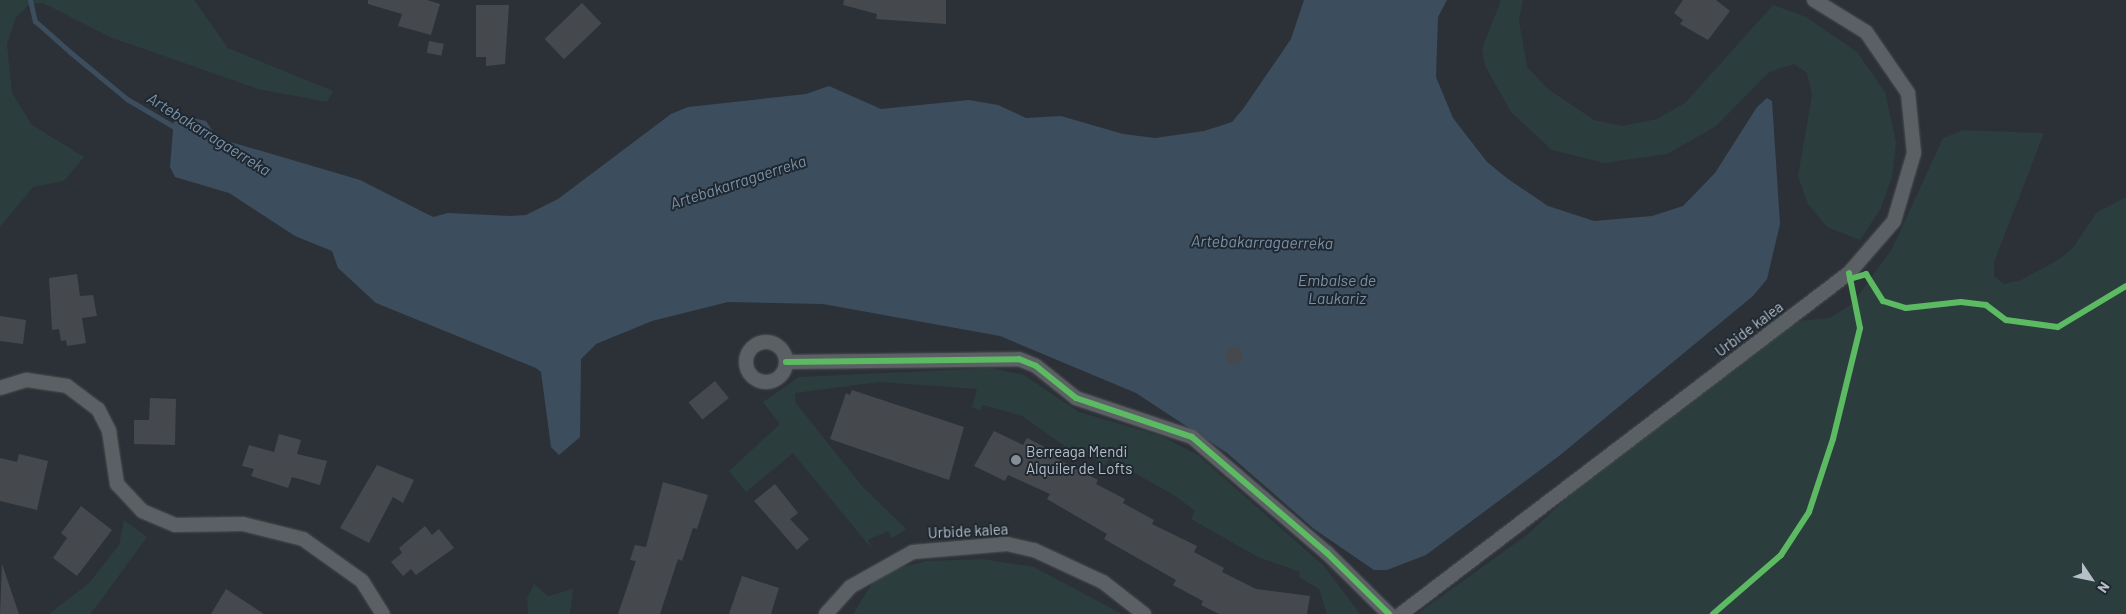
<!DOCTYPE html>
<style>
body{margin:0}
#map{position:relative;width:2126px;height:614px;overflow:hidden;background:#2c3137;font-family:Barlow,sans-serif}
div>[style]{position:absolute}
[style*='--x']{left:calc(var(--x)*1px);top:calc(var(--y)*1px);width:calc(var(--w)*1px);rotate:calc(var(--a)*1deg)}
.green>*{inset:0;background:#2c3d3d}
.water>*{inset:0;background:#3c4d5e}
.stream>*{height:5px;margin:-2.5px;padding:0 2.5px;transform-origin:2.5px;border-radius:2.5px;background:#3c4d5e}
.building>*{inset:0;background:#45494e;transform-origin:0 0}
.round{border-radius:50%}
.roads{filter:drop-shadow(0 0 1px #4a4d51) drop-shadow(0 0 1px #4a4d51)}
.minor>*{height:14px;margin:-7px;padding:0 7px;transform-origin:7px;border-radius:7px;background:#5b6064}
.minor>.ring{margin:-7px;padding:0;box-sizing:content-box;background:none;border:14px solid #5b6064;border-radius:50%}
.cycleway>*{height:6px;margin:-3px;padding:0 3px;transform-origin:3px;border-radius:3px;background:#5cba63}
.dots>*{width:14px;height:14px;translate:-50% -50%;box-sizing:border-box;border:2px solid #1f2830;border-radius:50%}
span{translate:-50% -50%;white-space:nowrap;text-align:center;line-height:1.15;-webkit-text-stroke:4px #1f2830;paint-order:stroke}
.street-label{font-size:15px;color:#b6bec7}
.poi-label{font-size:15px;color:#b6bec7}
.left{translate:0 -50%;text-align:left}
.water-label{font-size:16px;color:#7a90a6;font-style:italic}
.north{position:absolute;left:2066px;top:554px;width:50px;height:50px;-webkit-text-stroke:4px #1f2830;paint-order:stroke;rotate:124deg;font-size:14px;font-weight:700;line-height:20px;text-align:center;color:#b6bec7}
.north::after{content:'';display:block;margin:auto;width:18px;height:22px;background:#b6bec7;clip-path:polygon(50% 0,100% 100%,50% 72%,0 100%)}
</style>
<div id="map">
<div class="green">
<i style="clip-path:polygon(0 0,194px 0,228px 48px,333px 91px,327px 102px,258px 89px,110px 37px,43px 3px,30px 4px,16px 17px,7px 44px,12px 93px,32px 125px,84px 157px,64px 181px,33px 187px,0 227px)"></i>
<i style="clip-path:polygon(1501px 0,1523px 0,1519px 20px,1527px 67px,1548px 89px,1594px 120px,1622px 126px,1657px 119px,1685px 103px,1773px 5px,1806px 17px,1857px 52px,1885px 92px,1896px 142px,1892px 177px,1880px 210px,1860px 240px,1827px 227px,1808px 204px,1798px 176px,1812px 95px,1807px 73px,1794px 64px,1769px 72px,1716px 126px,1667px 154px,1604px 163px,1552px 150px,1511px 112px,1485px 66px,1482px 49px)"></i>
<i style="clip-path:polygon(1963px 130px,2044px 133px,1994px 262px,1994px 276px,2004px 284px,2021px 280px,2058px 260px,2072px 249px,2097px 212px,2126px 197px,2126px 614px,1417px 614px,1528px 534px,1590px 476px,1797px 321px,1830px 318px,1853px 303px,1892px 249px,1943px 138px)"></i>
<i style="clip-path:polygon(991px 368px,1024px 375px,1079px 412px,1161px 436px,1198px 455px,1324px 566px,1360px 614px,1327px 614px,1319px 589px,1299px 577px,1300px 572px,1258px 557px,1191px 519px,1195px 511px,1177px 497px,1110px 459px,1105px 465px,1072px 445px,1069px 449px,1022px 416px,983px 405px,980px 411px,972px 407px,977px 389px,879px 382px,795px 393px,795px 402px,862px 486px,906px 529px,892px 538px,888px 531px,868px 540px,872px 549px,793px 453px,746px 492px,729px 471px,780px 424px,763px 402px,799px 377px)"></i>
<i style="clip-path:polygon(124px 520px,147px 537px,101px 600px,90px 614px,49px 614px,89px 583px,119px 545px)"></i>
<i style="clip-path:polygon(982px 559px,1034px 567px,1122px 614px,853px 614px,873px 582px,891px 570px,926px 561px)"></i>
<i style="clip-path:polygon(534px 584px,548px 596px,573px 589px,570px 614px,528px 614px,527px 598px)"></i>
</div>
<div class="water">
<i style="clip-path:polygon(1304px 0,1447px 0,1438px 17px,1436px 77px,1453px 118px,1487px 162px,1508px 179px,1548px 206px,1594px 221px,1652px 216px,1683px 206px,1715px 173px,1757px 107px,1767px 98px,1772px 101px,1780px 224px,1767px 279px,1753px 296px,1559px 456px,1426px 555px,1387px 570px,1374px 570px,1314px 529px,1227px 453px,1136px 393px,1000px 336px,823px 304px,728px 302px,652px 321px,596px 344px,581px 359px,580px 437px,559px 455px,551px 447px,541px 372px,536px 368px,376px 303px,338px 268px,332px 251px,295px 236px,229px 193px,175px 177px,170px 167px,174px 118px,193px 118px,206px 121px,217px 138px,360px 180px,433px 217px,448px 213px,510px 216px,526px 215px,558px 199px,671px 114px,688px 107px,806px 94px,829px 86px,881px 109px,969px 100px,998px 105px,1026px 118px,1061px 116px,1123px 134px,1155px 138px,1204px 131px,1232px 122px,1243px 109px,1291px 39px)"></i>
</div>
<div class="stream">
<i style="--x:30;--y:0;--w:22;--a:77"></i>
<i style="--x:35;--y:21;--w:47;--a:41.5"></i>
<i style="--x:70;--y:52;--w:74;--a:39.5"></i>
<i style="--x:127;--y:99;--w:57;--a:30.6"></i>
</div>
<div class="building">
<i style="clip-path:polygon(368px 0,427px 0,440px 4px,431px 35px,398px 26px,402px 14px,368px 4px)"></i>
<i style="clip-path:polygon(844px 0,946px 0,946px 24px,876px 19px,877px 14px,843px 5px)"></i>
<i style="clip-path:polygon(1683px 0,1716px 0,1730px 11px,1708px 40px,1680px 24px,1683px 20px,1674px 13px)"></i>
<i style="left:582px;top:3px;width:28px;height:52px;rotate:46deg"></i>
<i style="clip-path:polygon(476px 5px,509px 5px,505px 64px,486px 66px,486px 57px,476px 57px)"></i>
<i style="left:429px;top:41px;width:15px;height:12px;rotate:11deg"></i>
<i style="clip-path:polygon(77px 274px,80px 296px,93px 295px,97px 316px,82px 318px,86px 343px,67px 346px,66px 340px,61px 341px,59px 329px,52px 330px,49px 278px)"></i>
<i style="clip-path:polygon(0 316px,26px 320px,23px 344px,0 341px)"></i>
<i class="round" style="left:1225px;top:347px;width:18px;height:18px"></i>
<i style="left:715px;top:381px;width:22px;height:34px;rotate:51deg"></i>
<i style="clip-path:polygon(852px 390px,964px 427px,949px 480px,830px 439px,846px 393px,850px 395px)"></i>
<i style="clip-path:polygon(150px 398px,176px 399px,175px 445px,134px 444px,134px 420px,149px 420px)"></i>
<i style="clip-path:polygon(994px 431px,1023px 445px,1027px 438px,1058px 454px,1056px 458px,1098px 480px,1096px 484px,1125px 499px,1123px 503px,1154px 520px,1152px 524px,1197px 546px,1194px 552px,1224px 568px,1222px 572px,1256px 589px,1310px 596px,1307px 614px,1219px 614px,1201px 605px,1203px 601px,1173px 585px,1176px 580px,1104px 539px,1107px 534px,1047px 499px,1050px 494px,1008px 475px,1005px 481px,974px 466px)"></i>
<i style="clip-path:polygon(279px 434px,301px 440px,297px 454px,327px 461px,320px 485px,292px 477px,288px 488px,251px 476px,254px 469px,242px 466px,249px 445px,274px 452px)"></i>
<i style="clip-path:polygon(19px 454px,48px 461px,37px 510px,0 501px,0 458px,17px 462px)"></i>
<i style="clip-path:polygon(377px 465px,414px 480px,403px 503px,393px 497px,369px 543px,340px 528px)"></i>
<i style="clip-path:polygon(663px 482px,708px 495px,697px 529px,693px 528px,682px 561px,678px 559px,660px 614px,618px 614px,636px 561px,630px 560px,635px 545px,646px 547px)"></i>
<i style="clip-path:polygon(775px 484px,798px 513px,790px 519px,809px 539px,797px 550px,754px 501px)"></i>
<i style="clip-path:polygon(81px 506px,112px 530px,77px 576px,53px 558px,67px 538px,61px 533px)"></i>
<i style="clip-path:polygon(425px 526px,432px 535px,439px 529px,454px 548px,416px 575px,411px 569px,403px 576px,391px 562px,402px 553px,399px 548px)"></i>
<i style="clip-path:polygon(2px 564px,19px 614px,0 614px)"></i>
<i style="clip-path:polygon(742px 576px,779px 588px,771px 614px,729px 614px)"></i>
<i style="clip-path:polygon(226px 589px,264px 614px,211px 614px)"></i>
</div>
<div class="roads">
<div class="minor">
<i class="ring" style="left:746px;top:342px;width:26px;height:26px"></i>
<i style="--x:786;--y:362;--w:233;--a:-0.7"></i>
<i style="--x:1019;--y:359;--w:18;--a:22"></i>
<i style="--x:1036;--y:366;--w:51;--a:38.7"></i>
<i style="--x:1076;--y:398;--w:122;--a:18.6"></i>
<i style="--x:1192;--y:437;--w:178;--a:40.7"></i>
<i style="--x:1327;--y:553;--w:87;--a:44.5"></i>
<i style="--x:0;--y:388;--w:28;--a:-17"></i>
<i style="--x:27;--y:380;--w:40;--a:8.5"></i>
<i style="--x:67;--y:386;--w:39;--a:37"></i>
<i style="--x:98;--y:409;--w:25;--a:63"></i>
<i style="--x:109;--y:431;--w:54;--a:81.4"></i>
<i style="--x:117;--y:484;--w:37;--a:47"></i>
<i style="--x:142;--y:511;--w:36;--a:23"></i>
<i style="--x:175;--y:525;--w:68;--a:-0.8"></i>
<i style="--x:243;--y:524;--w:62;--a:14"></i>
<i style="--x:303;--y:539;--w:72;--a:35.4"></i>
<i style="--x:362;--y:581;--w:39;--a:58"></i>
<i style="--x:826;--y:614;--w:36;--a:-48"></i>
<i style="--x:850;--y:587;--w:72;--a:-29.1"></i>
<i style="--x:913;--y:552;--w:94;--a:-4.9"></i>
<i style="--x:1007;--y:544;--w:28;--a:13"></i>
<i style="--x:1034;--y:550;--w:76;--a:24.9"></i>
<i style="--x:1103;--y:582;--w:52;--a:38"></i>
<i style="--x:1401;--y:614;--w:563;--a:-37.28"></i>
<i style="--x:1849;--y:273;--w:69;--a:-49.1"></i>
<i style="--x:1894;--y:221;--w:71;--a:-73.6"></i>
<i style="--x:1914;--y:153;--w:60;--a:-95.7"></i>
<i style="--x:1908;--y:93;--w:74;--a:-124.5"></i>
<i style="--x:1866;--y:32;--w:61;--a:-148.4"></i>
</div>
</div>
<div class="cycleway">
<i style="--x:1850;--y:279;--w:17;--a:-17"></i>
<i style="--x:1866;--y:274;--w:32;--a:58"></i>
<i style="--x:1883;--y:301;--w:24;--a:17"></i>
<i style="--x:1906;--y:308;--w:55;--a:-6.2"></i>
<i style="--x:1961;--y:302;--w:25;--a:7"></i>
<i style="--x:1986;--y:305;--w:25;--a:37"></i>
<i style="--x:2006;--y:320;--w:52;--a:7.7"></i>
<i style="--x:2058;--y:327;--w:79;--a:-31.1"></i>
<i style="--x:786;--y:362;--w:233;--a:-0.7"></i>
<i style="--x:1019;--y:359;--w:18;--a:22"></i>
<i style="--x:1036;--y:366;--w:51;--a:38.7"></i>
<i style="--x:1076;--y:398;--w:122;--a:18.6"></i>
<i style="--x:1192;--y:437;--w:178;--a:40.7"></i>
<i style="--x:1327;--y:553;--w:87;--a:44.5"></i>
<i style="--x:1713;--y:614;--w:90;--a:-40.9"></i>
<i style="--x:1781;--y:555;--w:51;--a:-56.9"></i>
<i style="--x:1809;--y:512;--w:77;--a:-71.8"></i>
<i style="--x:1833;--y:439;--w:114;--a:-76.3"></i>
<i style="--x:1860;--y:328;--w:56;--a:-101.3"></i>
</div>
<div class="dots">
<i style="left:1016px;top:460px;background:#868d95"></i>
</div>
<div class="street-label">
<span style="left:1749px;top:329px;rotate:-37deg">Urbide kalea</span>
<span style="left:968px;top:531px;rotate:-3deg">Urbide kalea</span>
</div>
<div class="poi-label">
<span class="left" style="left:1026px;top:460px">Berreaga Mendi<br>Alquiler de Lofts</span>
</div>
<div class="water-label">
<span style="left:209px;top:134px;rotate:32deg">Artebakarragaerreka</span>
<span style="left:738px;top:182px;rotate:-18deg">Artebakarragaerreka</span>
<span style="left:1262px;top:242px;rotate:1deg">Artebakarragaerreka</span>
<span style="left:1337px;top:289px">Embalse de<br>Laukariz</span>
</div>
<div class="north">N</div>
</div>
